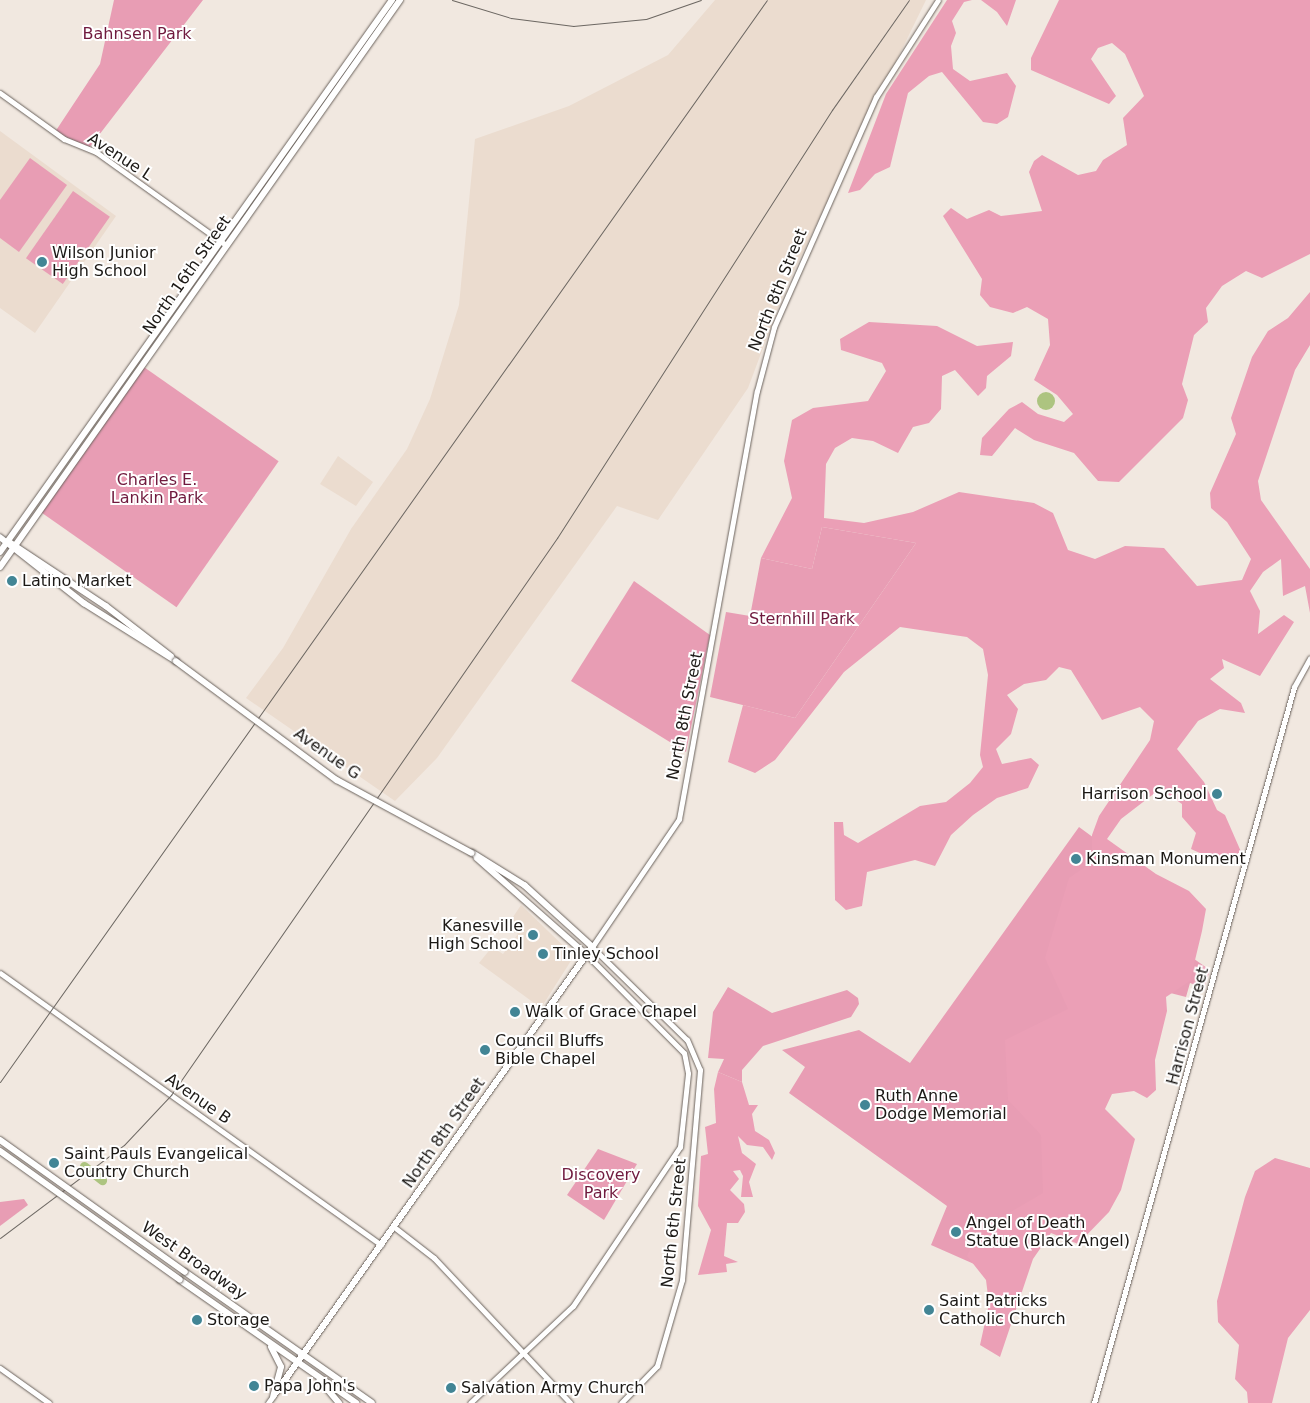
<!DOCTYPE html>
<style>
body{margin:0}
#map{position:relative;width:1310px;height:1403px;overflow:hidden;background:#f1e8e0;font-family:"DejaVu Sans",sans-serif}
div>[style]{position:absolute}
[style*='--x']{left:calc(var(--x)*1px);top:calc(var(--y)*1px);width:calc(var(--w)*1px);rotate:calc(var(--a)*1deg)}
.built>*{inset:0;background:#ebdccf}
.green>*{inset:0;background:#e89db4;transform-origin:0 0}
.forest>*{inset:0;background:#eb9fb6}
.water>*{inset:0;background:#adc480}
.round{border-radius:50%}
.river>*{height:9px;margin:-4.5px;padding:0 4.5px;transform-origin:4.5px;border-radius:4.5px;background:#adc480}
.roads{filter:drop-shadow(0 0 1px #6b635d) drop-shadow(0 0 1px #6b635d)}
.tertiary>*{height:5px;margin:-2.5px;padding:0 2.5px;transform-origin:2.5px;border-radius:2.5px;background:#fff}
.secondary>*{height:5.5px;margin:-2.75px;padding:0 2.75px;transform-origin:2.75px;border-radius:2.75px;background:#fff}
.primary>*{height:6px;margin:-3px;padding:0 3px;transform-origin:3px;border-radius:3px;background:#fff}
.rail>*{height:1px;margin:-0.5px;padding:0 0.5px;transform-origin:0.5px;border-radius:0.5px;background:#6c6762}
.bridges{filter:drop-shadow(0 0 1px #6b635d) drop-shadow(0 0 1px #6b635d)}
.secondary-bridge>*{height:5.5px;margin:-2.75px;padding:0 2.75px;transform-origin:2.75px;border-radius:2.75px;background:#fff}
.primary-bridge>*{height:6px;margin:-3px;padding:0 3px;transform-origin:3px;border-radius:3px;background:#fff}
.dots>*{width:14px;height:14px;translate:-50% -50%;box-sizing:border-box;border:2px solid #fff;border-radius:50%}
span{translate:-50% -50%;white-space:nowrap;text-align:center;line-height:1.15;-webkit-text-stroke:4px #fff;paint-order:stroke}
.park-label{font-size:16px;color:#701a3e}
.street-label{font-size:16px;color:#1c1916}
.poi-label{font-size:16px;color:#1c1916}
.left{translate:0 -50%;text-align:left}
.right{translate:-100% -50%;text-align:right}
</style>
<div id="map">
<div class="built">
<i style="clip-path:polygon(715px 0,926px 0,786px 287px,748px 388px,658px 520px,617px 506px,437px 758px,395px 801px,246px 698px,283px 648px,351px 529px,407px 449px,430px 399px,459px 305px,475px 139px,569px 106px,668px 55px)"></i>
<i style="clip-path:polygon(0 131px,116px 216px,35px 333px,0 308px)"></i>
<i style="clip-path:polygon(338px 456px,373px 482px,356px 506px,320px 484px)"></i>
<i style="clip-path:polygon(521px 905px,574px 956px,541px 1008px,479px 963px,492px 947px,503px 954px,518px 934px,507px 926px)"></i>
</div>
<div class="green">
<i style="clip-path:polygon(114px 0,203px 0,89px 148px,55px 132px,100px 64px)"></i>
<i style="clip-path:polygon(30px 158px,67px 185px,19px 252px,0 238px,0 200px)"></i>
<i style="left:73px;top:191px;width:45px;height:82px;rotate:35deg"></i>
<i style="left:141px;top:365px;width:168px;height:178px;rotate:35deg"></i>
<i style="clip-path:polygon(822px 527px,916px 543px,795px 718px,710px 697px,726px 612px,750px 616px,761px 558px,812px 569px)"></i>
<i style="clip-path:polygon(634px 581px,710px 635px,686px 752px,571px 681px)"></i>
<i style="clip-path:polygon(1079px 827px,1195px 912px,1174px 945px,1210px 970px,1204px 988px,1190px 983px,1186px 997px,1143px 986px,1153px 1006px,999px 1275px,931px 1245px,947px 1206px,789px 1093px,805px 1067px,782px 1050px,859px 1030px,910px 1063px)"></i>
<i style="clip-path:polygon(728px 987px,772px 1013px,847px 990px,858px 998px,859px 1004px,851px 1017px,763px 1046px,742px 1070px,742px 1082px,718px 1072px,724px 1059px,708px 1058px,713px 1012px)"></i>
<i style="clip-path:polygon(598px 1149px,637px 1164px,604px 1220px,567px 1195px)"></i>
<i style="clip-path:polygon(24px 1199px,28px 1205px,0 1226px,0 1202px)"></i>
</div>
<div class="forest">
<i style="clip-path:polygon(947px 0,972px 0,964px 2px,952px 21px,956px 33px,951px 46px,953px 69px,970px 81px,1007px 73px,1016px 86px,1008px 117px,997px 124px,983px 122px,942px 72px,929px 76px,908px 93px,890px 167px,875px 174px,860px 190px,848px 193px,886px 94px)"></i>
<i style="clip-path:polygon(981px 0,1016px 0,1007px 26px,997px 12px)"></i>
<i style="clip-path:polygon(1059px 0,1310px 0,1310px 254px,1262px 278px,1246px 271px,1222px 286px,1206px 308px,1208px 322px,1194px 335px,1182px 384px,1188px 400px,1183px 418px,1119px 482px,1098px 481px,1074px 453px,1034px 440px,1015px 428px,992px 456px,980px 455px,982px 438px,1009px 409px,1022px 402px,1038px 414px,1064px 422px,1073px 414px,1057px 395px,1034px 380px,1050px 345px,1048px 319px,1027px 307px,1013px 313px,990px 307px,980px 295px,982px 279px,943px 216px,951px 208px,967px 219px,989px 210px,1001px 216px,1042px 211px,1029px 172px,1034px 161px,1042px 155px,1078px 175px,1096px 171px,1103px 160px,1127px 145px,1123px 118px,1144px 96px,1125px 54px,1112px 43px,1098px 48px,1091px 59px,1116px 96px,1109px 104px,1031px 70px,1031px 58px)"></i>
<i style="clip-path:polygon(1310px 292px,1310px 345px,1295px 370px,1258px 481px,1261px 500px,1310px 569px,1310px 613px,1305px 586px,1283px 596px,1281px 559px,1263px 572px,1250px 591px,1260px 611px,1258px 634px,1284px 615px,1294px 622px,1260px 676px,1222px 659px,1224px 668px,1210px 679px,1241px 703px,1245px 713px,1220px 709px,1198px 721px,1177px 749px,1204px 782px,1217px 810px,1225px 815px,1242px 854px,1213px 859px,1191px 849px,1196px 833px,1182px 817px,1182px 804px,1160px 789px,1121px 819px,1107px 839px,1156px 874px,1189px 891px,1206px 909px,1202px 931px,1190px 981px,1166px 997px,1167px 1011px,1155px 1060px,1156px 1090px,1147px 1098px,1134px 1091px,1112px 1094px,1105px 1109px,1135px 1139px,1121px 1190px,1109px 1212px,1078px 1244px,1051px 1233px,1033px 1259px,1000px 1357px,980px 1345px,989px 1304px,986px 1280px,967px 1256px,978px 1231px,1043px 1193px,1041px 1135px,1008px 1100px,1005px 1040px,1068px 1009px,1045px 958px,1069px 878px,1092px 862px,1092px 835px,1099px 816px,1150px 740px,1154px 721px,1140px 707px,1102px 720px,1071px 670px,1059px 667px,1046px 680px,1024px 684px,1007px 695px,1018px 709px,1011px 734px,996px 749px,1002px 764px,1031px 758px,1039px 765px,1028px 788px,997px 798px,973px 815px,951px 835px,935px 866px,915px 860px,867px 872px,862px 906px,846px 910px,835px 900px,834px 822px,843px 822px,844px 835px,858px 843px,920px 806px,946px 802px,970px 783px,983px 767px,980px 755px,988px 675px,983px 649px,967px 637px,900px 627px,844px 672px,775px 760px,755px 773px,728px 762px,743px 705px,795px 718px,916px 543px,822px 527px,812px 569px,761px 558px,792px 498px,784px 461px,792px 420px,813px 408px,868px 401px,886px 371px,882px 363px,841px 350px,840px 339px,869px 322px,937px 326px,977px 346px,1013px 342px,1011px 356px,987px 376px,986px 388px,978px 396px,955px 370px,942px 376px,941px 409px,929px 423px,913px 427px,898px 453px,873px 441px,852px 438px,835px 448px,826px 464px,824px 518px,864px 523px,913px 512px,959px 492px,1034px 503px,1053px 513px,1068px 550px,1095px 559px,1125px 546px,1164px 548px,1197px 586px,1242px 580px,1251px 559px,1227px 522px,1211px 508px,1210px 493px,1236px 434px,1231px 418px,1252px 357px,1268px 331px,1288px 318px)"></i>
<i style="clip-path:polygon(718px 1072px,742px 1082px,749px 1105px,758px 1105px,752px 1114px,755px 1131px,769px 1140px,775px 1153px,772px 1160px,763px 1147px,747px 1145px,738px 1136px,742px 1153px,756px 1164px,749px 1182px,753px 1197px,741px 1197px,743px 1176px,740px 1170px,733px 1171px,739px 1179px,730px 1190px,744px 1204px,745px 1212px,738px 1223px,727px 1223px,724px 1256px,738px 1262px,726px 1264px,727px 1272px,698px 1275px,711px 1230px,698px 1206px,701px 1156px,708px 1154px,705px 1127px,716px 1123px,714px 1089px)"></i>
<i style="clip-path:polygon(1275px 1158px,1310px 1168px,1310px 1310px,1288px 1338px,1272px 1403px,1248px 1403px,1247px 1392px,1235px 1379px,1239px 1345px,1218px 1322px,1217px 1301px,1245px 1197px,1255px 1171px)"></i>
</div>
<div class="water">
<i class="round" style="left:1037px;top:392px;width:18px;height:18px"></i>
</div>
<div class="river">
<i style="--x:84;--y:1166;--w:23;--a:38"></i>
</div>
<div class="roads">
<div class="tertiary">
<i style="--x:0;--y:93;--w:79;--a:35.7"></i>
<i style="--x:64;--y:139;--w:35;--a:22"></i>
<i style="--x:96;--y:152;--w:160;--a:35.6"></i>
<i style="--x:0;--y:973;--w:468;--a:35.5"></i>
<i style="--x:394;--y:1227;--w:51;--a:37.8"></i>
<i style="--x:434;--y:1258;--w:199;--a:46.8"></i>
<i style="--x:0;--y:1368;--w:60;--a:35.5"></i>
<i style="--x:268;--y:1403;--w:9;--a:-54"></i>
<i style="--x:470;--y:1403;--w:141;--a:-43.3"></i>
<i style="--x:573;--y:1306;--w:192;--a:-56.1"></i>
<i style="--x:680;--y:1147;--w:74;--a:-83.8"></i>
<i style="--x:688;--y:1073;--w:20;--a:-101"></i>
<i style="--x:684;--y:1053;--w:139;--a:-134.7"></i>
<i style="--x:621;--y:1403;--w:52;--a:-45.8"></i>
<i style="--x:657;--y:1366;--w:90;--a:-73.8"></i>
<i style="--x:682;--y:1280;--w:211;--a:-85.1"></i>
<i style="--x:700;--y:1070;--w:33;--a:-113"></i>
<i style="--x:687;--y:1040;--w:133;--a:-135.6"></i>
<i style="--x:592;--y:947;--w:155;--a:-55.8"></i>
<i style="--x:679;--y:819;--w:435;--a:-79.7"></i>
<i style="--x:757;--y:391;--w:66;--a:-75.1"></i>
<i style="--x:774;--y:327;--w:252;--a:-66.1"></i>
<i style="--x:876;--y:97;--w:115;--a:-57.4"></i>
<i style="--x:1094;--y:1403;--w:743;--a:-74.39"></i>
<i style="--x:1294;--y:687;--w:33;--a:-61"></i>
</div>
<div class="secondary">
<i style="--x:0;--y:537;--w:107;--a:38.2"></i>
<i style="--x:84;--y:603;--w:109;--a:32.2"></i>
<i style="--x:11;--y:543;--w:114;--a:33.6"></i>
<i style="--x:106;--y:606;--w:82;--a:37.6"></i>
<i style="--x:477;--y:858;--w:145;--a:41.4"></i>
<i style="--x:320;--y:1380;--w:30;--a:50"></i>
<i style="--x:275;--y:1394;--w:548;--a:-54.66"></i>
<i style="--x:592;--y:947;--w:91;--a:-137.7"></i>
<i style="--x:525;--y:886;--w:62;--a:-148.1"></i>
</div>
<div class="primary">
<i style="--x:0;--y:552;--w:677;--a:-54.62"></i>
<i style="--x:0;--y:567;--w:694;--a:-54.8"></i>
<i style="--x:185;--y:1272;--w:228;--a:35"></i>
<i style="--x:180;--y:1280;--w:215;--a:34.9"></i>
<i style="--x:271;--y:1347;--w:22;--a:63"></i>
<i style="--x:281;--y:1367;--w:30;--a:105"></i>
</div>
</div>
<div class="rail">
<i style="--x:452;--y:0;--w:62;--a:17"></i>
<i style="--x:511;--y:18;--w:63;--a:7.4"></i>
<i style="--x:573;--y:26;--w:73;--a:-5.5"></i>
<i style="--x:646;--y:19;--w:58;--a:-19.1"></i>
<i style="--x:0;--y:1082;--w:1326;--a:-54.67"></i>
<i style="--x:0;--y:1238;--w:155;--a:-36.9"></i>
<i style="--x:124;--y:1145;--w:69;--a:-46.8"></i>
<i style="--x:171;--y:1095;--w:678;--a:-55.28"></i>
<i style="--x:557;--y:538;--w:509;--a:-57.28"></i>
<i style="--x:832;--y:110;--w:134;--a:-55"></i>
</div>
<div class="bridges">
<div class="secondary-bridge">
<i style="--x:176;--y:661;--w:200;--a:36.5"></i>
<i style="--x:337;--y:780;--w:153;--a:28.4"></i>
</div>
<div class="primary-bridge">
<i style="--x:0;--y:1140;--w:227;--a:35.5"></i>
<i style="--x:0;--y:1151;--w:221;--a:35.6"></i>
</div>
</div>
<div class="dots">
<i style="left:42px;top:262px;background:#428595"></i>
<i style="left:12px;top:581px;background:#428595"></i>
<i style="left:1217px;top:794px;background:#428595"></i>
<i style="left:1076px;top:859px;background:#428595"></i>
<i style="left:533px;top:935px;background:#428595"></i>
<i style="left:543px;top:954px;background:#428595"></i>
<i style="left:515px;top:1012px;background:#428595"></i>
<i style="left:485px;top:1050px;background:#428595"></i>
<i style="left:865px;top:1105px;background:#428595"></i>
<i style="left:54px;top:1163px;background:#428595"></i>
<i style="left:956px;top:1232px;background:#428595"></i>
<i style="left:929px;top:1310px;background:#428595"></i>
<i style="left:197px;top:1320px;background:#428595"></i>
<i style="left:254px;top:1386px;background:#428595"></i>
<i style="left:451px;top:1388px;background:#428595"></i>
</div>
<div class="park-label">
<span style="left:137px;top:34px">Bahnsen Park</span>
<span style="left:157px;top:489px">Charles E.<br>Lankin Park</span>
<span style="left:802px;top:619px">Sternhill Park</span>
<span style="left:601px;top:1184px">Discovery<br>Park</span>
</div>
<div class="street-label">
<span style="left:120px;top:157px;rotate:33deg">Avenue L</span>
<span style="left:187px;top:275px;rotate:-55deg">North 16th Street</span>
<span style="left:778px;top:290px;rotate:-68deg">North 8th Street</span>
<span style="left:685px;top:716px;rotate:-79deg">North 8th Street</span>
<span style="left:327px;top:754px;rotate:35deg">Avenue G</span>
<span style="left:1188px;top:1026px;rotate:-75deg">Harrison Street</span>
<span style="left:198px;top:1099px;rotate:35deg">Avenue B</span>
<span style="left:444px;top:1133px;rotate:-55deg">North 8th Street</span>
<span style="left:674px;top:1223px;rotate:-84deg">North 6th Street</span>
<span style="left:194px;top:1261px;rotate:35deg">West Broadway</span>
</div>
<div class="poi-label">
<span class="left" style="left:52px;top:262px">Wilson Junior<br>High School</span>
<span class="left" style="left:22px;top:581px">Latino Market</span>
<span class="right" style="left:1207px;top:794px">Harrison School</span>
<span class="left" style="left:1086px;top:859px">Kinsman Monument</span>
<span class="right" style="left:523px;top:935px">Kanesville<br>High School</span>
<span class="left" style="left:553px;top:954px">Tinley School</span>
<span class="left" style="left:525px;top:1012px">Walk of Grace Chapel</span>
<span class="left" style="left:495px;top:1050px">Council Bluffs<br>Bible Chapel</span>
<span class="left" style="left:875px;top:1105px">Ruth Anne<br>Dodge Memorial</span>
<span class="left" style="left:64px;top:1163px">Saint Pauls Evangelical<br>Country Church</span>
<span class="left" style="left:966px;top:1232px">Angel of Death<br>Statue (Black Angel)</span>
<span class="left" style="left:939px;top:1310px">Saint Patricks<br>Catholic Church</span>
<span class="left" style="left:207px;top:1320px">Storage</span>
<span class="left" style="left:264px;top:1386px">Papa John's</span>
<span class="left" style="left:461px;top:1388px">Salvation Army Church</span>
</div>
</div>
